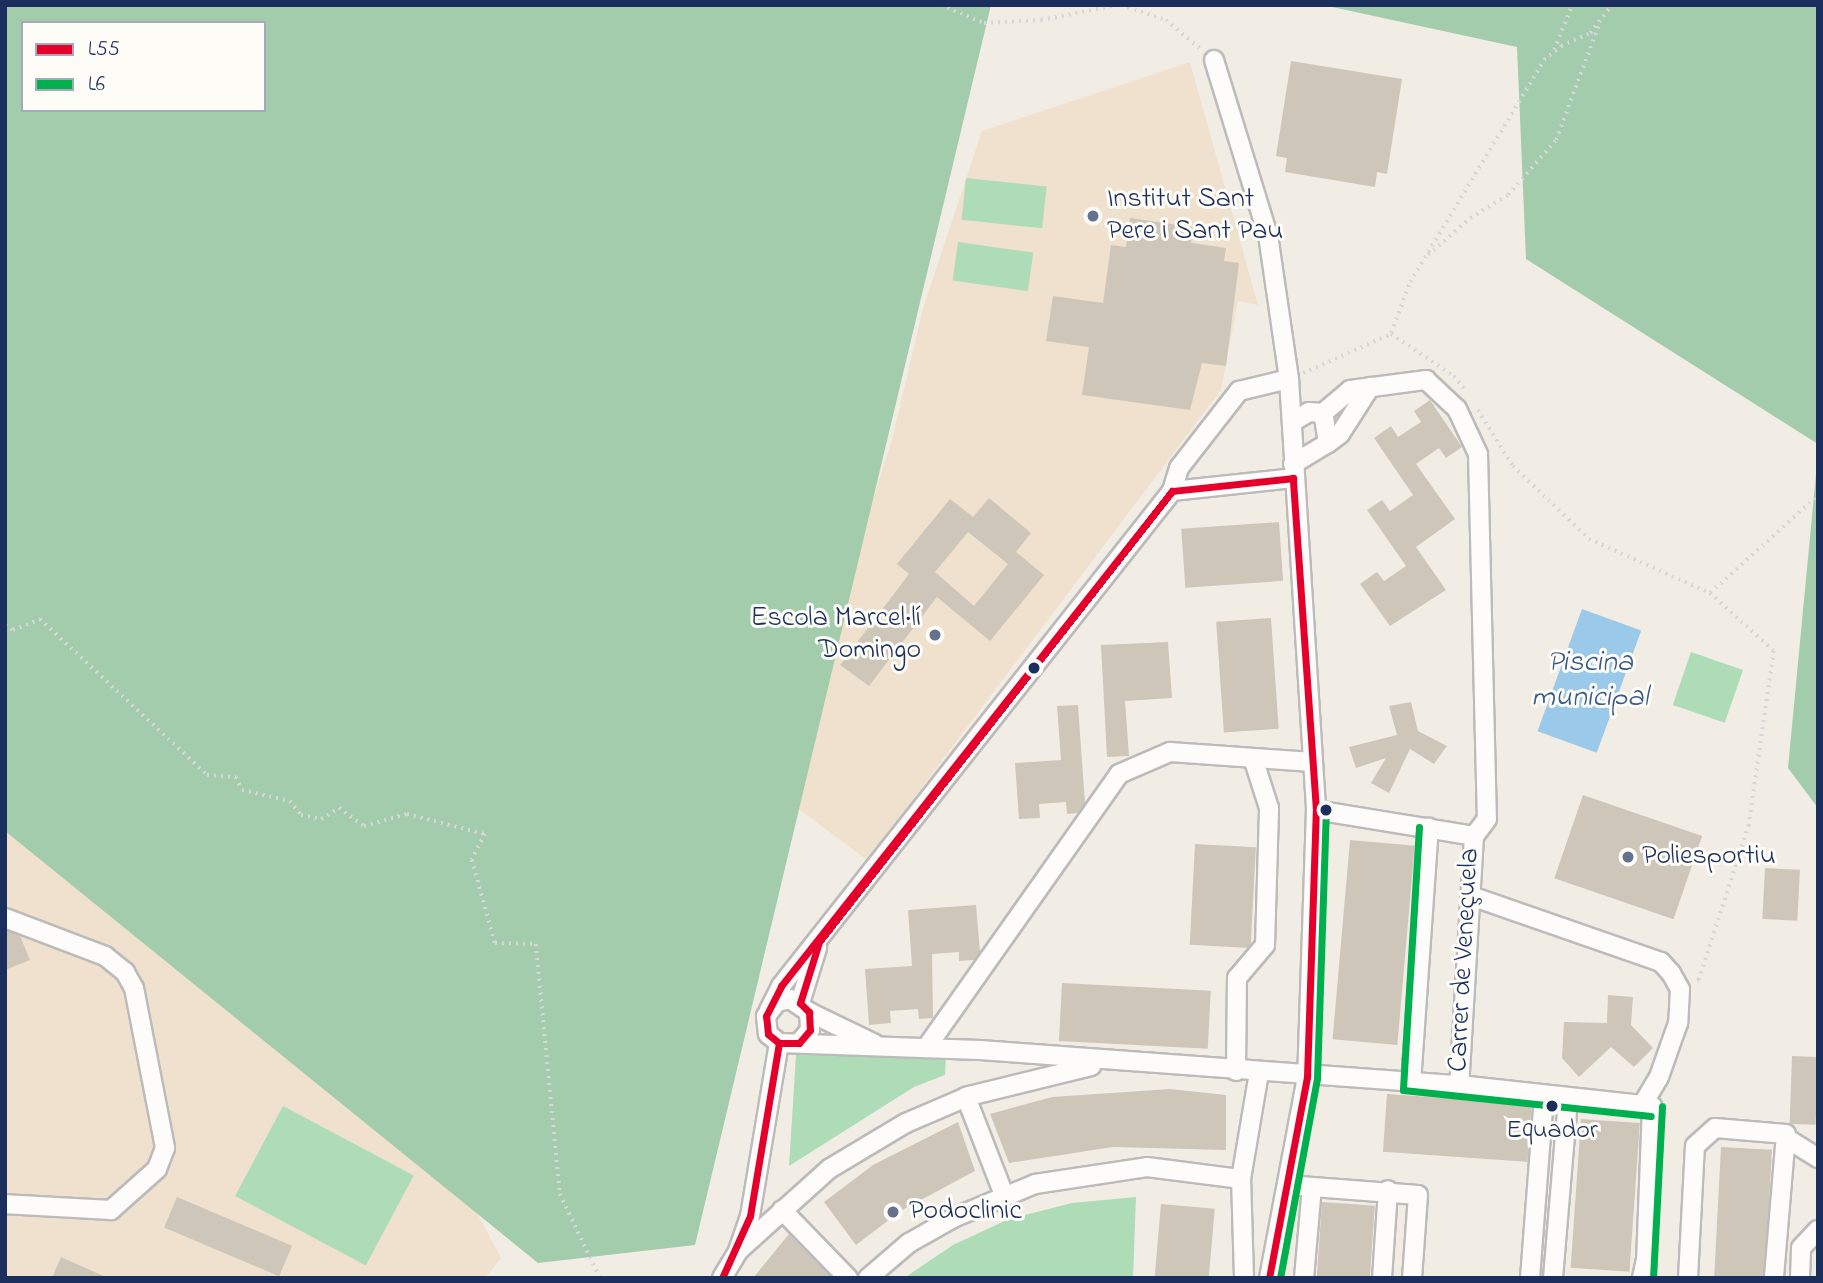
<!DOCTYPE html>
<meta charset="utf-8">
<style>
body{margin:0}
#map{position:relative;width:1823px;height:1283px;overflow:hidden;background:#f2ede4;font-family:"Indie Flower",sans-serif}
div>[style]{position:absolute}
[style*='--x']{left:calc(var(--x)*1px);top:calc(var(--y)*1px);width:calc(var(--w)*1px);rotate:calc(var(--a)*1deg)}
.built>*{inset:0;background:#efe1cd}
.green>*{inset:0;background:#aedcb7;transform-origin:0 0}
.forest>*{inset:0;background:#a2ccab}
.water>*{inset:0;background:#9ac9e9;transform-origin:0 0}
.building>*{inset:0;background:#cfc6ba;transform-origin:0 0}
.path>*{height:3.5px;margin-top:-1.75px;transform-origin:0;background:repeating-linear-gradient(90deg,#d8d7d7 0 2px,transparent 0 7px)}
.roads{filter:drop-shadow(2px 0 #bcbbba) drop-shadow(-2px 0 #bcbbba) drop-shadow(0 2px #bcbbba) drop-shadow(0 -2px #bcbbba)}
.minor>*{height:18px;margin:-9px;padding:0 9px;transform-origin:9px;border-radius:9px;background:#fdfcfb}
.bus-1>*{height:7px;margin:-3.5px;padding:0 3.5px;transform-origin:3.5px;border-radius:3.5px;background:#e4002b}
.bus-2>*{height:7px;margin:-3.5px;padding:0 3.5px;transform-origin:3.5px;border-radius:3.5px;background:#00b04f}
.dots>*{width:19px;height:19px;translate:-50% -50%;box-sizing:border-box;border:4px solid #fdfcf7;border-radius:50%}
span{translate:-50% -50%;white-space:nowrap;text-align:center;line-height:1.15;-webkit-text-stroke:6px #fdfcf7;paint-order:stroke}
.bus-label{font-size:26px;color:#1b2f5e}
.poi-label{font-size:28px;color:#1b2f5e}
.left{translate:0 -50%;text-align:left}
.right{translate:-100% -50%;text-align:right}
.street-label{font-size:28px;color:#1b2f5e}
.water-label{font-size:30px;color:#365988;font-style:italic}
.frame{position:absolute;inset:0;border:7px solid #1b2f5e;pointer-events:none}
.legend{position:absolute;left:21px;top:21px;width:245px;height:91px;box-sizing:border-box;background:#fdfcf7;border:2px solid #a3aaba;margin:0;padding:9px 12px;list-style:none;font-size:21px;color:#1b2f5e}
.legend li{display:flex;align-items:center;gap:14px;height:35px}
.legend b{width:35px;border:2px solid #a3aaba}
</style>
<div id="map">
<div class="built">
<i style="clip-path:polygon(1190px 62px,1258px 305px,1238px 301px,1221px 390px,867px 860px,780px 795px,893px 436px,923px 308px,982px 131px)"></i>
<i style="clip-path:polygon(5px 673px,462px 1184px,501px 1258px,485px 1278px,5px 1278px)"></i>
</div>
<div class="green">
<i style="left:966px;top:178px;width:81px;height:42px;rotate:6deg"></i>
<i style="left:958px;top:242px;width:76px;height:39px;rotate:8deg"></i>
<i style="left:1691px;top:652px;width:55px;height:56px;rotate:19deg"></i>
<i style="clip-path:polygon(796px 1055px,946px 1057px,945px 1075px,914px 1087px,789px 1166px)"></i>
<i style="left:283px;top:1106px;width:148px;height:102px;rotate:28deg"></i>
<i style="clip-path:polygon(1136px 1197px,1133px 1278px,904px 1278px,953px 1245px,1009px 1219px,1072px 1203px)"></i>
</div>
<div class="forest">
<i style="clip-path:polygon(evenodd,5px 5px,991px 5px,695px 1245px,538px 1263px,5px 831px,5px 5px,23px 23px,264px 23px,264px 110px,23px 110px,23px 23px)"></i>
<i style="clip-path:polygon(1323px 5px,1818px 5px,1818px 444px,1526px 259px,1517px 47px)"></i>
<i style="clip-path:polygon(1818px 453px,1818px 808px,1788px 768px)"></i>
</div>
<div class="water">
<i style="left:1582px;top:609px;width:63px;height:130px;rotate:20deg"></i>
</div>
<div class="building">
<i style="clip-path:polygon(1291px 61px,1402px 79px,1387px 174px,1377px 172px,1375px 187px,1285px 172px,1287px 158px,1276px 156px)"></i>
<i style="clip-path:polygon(1130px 218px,1193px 227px,1191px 243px,1226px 248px,1224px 261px,1239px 263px,1226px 366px,1202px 363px,1190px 410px,1082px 395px,1089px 347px,1046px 341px,1053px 296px,1103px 303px,1111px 245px,1126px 247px)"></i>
<i style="clip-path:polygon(1430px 400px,1462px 447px,1446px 458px,1439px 448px,1416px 464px,1455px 519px,1416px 547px,1446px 590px,1390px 626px,1360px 584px,1377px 572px,1384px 581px,1406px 566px,1367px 510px,1382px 500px,1390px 511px,1413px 495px,1374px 438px,1391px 426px,1398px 437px,1421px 422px,1414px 411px)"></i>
<i style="clip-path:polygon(evenodd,989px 498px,1031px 533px,1016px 552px,1044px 575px,990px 641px,937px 597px,869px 686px,840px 665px,909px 574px,897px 564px,950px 499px,973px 517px,989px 498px,968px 532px,1008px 564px,974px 606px,935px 572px,968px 532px)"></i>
<i style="left:1279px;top:522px;width:59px;height:98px;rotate:86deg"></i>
<i style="left:1271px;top:618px;width:111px;height:55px;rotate:86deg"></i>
<i style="clip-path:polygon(1168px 642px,1172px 698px,1125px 701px,1129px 756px,1107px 757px,1101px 645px)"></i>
<i style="clip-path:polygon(1411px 702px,1418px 731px,1447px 746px,1434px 764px,1410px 749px,1389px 793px,1371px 783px,1386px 758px,1356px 768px,1349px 747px,1397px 735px,1389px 706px)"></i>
<i style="clip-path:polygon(1078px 705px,1085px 803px,1078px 813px,1067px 814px,1066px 802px,1039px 804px,1040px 818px,1019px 819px,1015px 763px,1061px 760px,1057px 706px)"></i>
<i style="left:1583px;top:795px;width:126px;height:88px;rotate:19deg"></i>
<i style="left:1350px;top:840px;width:65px;height:200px;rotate:5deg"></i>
<i style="left:1195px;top:844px;width:61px;height:101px;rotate:3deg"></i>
<i style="left:1765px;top:868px;width:35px;height:51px;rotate:3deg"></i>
<i style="clip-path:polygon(976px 905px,980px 952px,974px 960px,959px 961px,959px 952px,932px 954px,933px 1018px,919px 1019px,918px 1009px,890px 1011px,891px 1023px,869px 1025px,865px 969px,912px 966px,908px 910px)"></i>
<i style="clip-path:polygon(6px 930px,20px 936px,30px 960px,5px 970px)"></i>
<i style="left:1062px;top:983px;width:149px;height:58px;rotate:3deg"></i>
<i style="clip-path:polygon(1608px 995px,1633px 997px,1631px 1025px,1653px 1048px,1634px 1067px,1611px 1047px,1579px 1077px,1562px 1058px,1564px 1022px,1607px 1023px)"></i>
<i style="left:1792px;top:1056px;width:26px;height:68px;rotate:2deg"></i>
<i style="clip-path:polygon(1170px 1089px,1226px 1095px,1226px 1150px,1113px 1147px,1009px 1163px,990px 1114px,1052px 1097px)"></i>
<i style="left:1387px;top:1094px;width:145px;height:58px;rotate:4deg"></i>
<i style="left:1581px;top:1119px;width:59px;height:149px;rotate:4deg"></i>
<i style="clip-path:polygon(958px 1122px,975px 1171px,902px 1210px,856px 1245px,824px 1202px,873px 1165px)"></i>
<i style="left:1721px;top:1147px;width:51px;height:131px;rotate:3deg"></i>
<i style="left:177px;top:1197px;width:125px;height:33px;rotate:23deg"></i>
<i style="left:1322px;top:1202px;width:53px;height:76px;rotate:4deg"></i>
<i style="left:1161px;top:1204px;width:54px;height:74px;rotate:5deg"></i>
<i style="clip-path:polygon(789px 1234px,832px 1278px,753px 1278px)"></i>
<i style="clip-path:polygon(61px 1257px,108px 1278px,52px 1278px)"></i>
</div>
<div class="path">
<i style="--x:941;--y:5;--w:47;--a:22.7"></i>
<i style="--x:984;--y:23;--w:57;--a:-3"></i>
<i style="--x:1041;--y:20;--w:78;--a:-11"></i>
<i style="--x:1121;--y:5;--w:47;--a:18.4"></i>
<i style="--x:1166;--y:20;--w:47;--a:39.8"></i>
<i style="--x:1554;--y:50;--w:48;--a:-68.2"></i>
<i style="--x:1428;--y:255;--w:56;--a:-41.4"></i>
<i style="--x:1470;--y:218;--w:44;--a:-31.2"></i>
<i style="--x:1508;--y:195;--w:73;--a:-48.9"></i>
<i style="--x:1556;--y:140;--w:121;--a:-69.6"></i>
<i style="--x:1391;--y:333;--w:54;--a:-69.6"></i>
<i style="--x:1410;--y:282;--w:259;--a:-58.9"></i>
<i style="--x:1544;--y:60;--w:22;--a:-39"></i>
<i style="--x:1561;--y:46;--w:32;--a:-24"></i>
<i style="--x:1590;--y:33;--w:36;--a:-52"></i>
<i style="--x:1303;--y:373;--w:96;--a:-23.9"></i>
<i style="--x:1391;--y:334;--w:76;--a:33.7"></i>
<i style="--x:1454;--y:376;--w:16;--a:52"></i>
<i style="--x:1478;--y:410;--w:66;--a:58"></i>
<i style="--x:1513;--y:466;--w:105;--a:43.8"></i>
<i style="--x:1589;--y:539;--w:133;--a:24.1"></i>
<i style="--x:1710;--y:593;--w:86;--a:42.2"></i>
<i style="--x:1774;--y:651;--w:176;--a:98.2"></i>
<i style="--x:1749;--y:825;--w:163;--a:107.9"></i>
<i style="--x:1699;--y:980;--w:5;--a:158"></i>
<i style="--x:1710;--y:593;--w:146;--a:-42.2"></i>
<i style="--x:5;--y:625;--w:9;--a:32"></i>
<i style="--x:13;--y:630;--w:29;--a:-22"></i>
<i style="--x:40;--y:619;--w:229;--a:43"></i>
<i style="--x:207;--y:775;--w:29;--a:4"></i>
<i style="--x:236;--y:777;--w:14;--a:65"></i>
<i style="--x:242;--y:790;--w:49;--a:12.9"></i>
<i style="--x:290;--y:801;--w:18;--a:52"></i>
<i style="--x:301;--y:815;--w:20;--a:11"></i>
<i style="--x:321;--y:819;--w:21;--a:-31"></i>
<i style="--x:339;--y:808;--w:31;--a:36"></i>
<i style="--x:364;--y:826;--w:45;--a:-15.6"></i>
<i style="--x:407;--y:814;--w:81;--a:14.4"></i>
<i style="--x:485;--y:834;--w:29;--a:117"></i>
<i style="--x:472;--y:860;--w:86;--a:74.5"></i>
<i style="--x:495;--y:943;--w:41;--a:1.4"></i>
<i style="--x:536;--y:944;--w:251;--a:84.5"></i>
<i style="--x:560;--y:1194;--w:93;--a:64.5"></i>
</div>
<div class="roads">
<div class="minor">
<i style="--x:1214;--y:60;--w:183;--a:72.9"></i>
<i style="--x:1268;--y:235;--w:146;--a:81.7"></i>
<i style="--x:1289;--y:379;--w:432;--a:86.4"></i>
<i style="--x:1316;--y:810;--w:267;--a:91.9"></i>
<i style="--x:1307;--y:1077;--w:205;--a:100.7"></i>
<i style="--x:1323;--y:413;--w:35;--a:-40"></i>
<i style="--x:1350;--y:390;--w:77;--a:-7.5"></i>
<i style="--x:1426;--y:380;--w:42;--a:43.1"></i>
<i style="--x:1457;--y:409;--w:50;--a:65"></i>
<i style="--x:1478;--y:454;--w:365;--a:88.6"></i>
<i style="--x:1487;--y:819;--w:21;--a:127"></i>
<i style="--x:1328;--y:443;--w:15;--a:-37"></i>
<i style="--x:1340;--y:434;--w:56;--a:-57.4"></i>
<i style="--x:1293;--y:464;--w:41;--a:-31"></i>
<i style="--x:1328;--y:443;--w:30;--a:-99"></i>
<i style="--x:1323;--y:413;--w:14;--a:-176"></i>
<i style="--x:1309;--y:412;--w:17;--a:149"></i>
<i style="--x:1172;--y:491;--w:24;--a:-73"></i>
<i style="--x:1179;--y:468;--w:98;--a:-52.1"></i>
<i style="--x:1239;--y:391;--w:51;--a:-13.5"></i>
<i style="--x:1316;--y:810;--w:160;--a:9.3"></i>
<i style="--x:1474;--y:836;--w:249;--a:93.4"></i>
<i style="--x:1471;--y:896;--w:201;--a:19.2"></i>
<i style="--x:1661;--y:962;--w:15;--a:48"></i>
<i style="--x:1671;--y:973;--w:18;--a:61"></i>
<i style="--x:1680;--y:989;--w:34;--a:93"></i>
<i style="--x:1678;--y:1023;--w:57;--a:109.4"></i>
<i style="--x:1659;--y:1077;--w:33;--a:121"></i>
<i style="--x:5;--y:918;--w:107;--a:20.8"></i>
<i style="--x:105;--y:956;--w:26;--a:39"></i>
<i style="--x:125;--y:972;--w:18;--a:61"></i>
<i style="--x:134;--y:988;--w:163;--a:79"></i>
<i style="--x:165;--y:1148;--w:22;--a:111"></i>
<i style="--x:157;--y:1169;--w:62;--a:138.3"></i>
<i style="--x:111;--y:1210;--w:106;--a:-176.8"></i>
<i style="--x:800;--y:1003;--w:58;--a:-72.8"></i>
<i style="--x:769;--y:1010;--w:27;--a:-63"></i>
<i style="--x:781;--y:986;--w:631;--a:-51.69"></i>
<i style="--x:1172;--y:491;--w:122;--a:-6.1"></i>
<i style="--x:809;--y:1012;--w:73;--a:25.9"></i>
<i style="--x:799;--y:1043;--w:17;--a:-50"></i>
<i style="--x:810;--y:1030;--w:18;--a:-93"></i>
<i style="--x:809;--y:1012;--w:23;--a:-146"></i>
<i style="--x:790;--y:999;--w:13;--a:167"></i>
<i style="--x:777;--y:1002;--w:18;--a:128"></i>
<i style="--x:766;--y:1016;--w:18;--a:84"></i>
<i style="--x:768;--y:1034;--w:14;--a:39"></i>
<i style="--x:779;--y:1043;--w:200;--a:2"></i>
<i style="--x:979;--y:1050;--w:481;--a:4.2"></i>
<i style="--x:1459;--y:1085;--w:194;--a:6.2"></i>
<i style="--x:1652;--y:1106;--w:153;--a:92.2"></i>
<i style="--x:1646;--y:1259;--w:19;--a:102"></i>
<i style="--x:926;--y:1048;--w:335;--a:-54.8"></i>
<i style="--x:1119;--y:774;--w:56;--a:-23.3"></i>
<i style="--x:1170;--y:752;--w:142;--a:4"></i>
<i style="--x:1236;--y:1071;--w:93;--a:-89.4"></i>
<i style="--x:1237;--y:978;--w:43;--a:-49.7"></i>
<i style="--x:1265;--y:945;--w:137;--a:-88.3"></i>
<i style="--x:1269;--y:808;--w:52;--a:-107.7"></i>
<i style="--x:1411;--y:1083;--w:256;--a:-86"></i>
<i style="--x:966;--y:1097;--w:105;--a:68.8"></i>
<i style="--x:1786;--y:1138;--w:38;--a:32"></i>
<i style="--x:1287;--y:1185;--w:131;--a:4.4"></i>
<i style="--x:1418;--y:1195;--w:83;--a:94.1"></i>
<i style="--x:782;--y:1210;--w:95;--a:45.9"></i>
<i style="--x:738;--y:1251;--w:122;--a:-42"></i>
<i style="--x:829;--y:1169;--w:90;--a:-30.9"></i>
<i style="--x:906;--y:1123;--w:69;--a:-23.2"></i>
<i style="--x:969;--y:1096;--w:126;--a:-13.8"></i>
<i style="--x:722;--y:1278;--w:31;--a:-59"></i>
<i style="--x:738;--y:1251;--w:37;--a:-71"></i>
<i style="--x:750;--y:1216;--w:175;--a:-80.5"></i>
<i style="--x:868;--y:1278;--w:54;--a:-40.5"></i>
<i style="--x:909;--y:1243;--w:51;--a:-29.6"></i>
<i style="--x:953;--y:1218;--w:89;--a:-22.5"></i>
<i style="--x:1035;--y:1184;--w:113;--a:-8.6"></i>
<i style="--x:1147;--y:1167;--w:95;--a:7.3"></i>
<i style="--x:1244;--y:1278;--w:99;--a:-91.7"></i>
<i style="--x:1241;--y:1179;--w:108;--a:-80.4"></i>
<i style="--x:1304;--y:1278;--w:91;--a:-85"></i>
<i style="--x:1382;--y:1278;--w:88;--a:-86.1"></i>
<i style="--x:1530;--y:1278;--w:183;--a:-85.6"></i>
<i style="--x:1553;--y:1278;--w:181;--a:-85.2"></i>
<i style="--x:1688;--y:1278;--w:132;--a:-87"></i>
<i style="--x:1695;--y:1146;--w:27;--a:-42"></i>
<i style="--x:1715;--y:1128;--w:71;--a:4.8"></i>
<i style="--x:1786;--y:1134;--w:144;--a:94.8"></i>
<i style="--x:1800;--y:1278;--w:30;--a:-88"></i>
<i style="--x:1801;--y:1248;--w:25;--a:-47"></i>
</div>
</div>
<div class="bus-1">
<i style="--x:1172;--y:491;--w:573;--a:128.05"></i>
<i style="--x:819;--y:942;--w:64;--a:107.3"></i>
<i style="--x:800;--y:1003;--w:13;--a:45"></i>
<i style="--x:809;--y:1012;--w:18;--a:87"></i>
<i style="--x:810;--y:1030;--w:17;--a:130"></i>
<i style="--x:799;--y:1043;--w:20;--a:180"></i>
<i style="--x:779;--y:1043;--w:14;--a:-141"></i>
<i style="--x:768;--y:1034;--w:18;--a:-96"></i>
<i style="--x:766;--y:1016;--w:34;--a:-63"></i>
<i style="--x:781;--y:986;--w:631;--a:-51.69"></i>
<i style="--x:1172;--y:491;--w:122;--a:-6.1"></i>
<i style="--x:722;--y:1278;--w:68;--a:-65.7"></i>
<i style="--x:750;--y:1216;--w:175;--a:-80.5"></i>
<i style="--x:1269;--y:1278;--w:205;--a:-79.3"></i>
<i style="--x:1307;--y:1077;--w:267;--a:-88.1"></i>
<i style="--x:1316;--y:810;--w:333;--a:-94"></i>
</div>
<div class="bus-2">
<i style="--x:1419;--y:827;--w:263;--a:93.5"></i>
<i style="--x:1403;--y:1090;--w:249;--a:6"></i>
<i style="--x:1280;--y:1278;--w:203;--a:-79.5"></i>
<i style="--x:1317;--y:1078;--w:268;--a:-88.1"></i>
<i style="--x:1653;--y:1278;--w:172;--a:-87"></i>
</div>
<div class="dots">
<i style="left:1093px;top:216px;background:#66728d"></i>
<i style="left:935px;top:635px;background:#66728d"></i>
<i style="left:1034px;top:668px;background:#1b2f5e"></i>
<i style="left:1326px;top:810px;background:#1b2f5e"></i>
<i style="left:1628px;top:857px;background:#66728d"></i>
<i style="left:1552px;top:1106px;background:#1b2f5e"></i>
<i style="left:893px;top:1212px;background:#66728d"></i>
</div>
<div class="bus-label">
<span style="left:1552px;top:1132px">Equador</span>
</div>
<div class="poi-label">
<span class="left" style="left:1107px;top:216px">Institut Sant<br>Pere i Sant Pau</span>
<span class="right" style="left:921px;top:635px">Escola Marcel·lí<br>Domingo</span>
<span class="left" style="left:1642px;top:857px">Poliesportiu</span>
<span class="left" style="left:909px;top:1212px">Podoclinic</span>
</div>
<div class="street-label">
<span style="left:1465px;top:960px;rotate:-87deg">Carrer de Veneçuela</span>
</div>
<div class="water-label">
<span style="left:1590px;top:680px">Piscina<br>municipal</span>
</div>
<div class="frame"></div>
<ul class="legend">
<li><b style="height:9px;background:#e4002b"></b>L55</li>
<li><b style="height:9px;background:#00b04f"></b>L6</li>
</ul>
</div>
